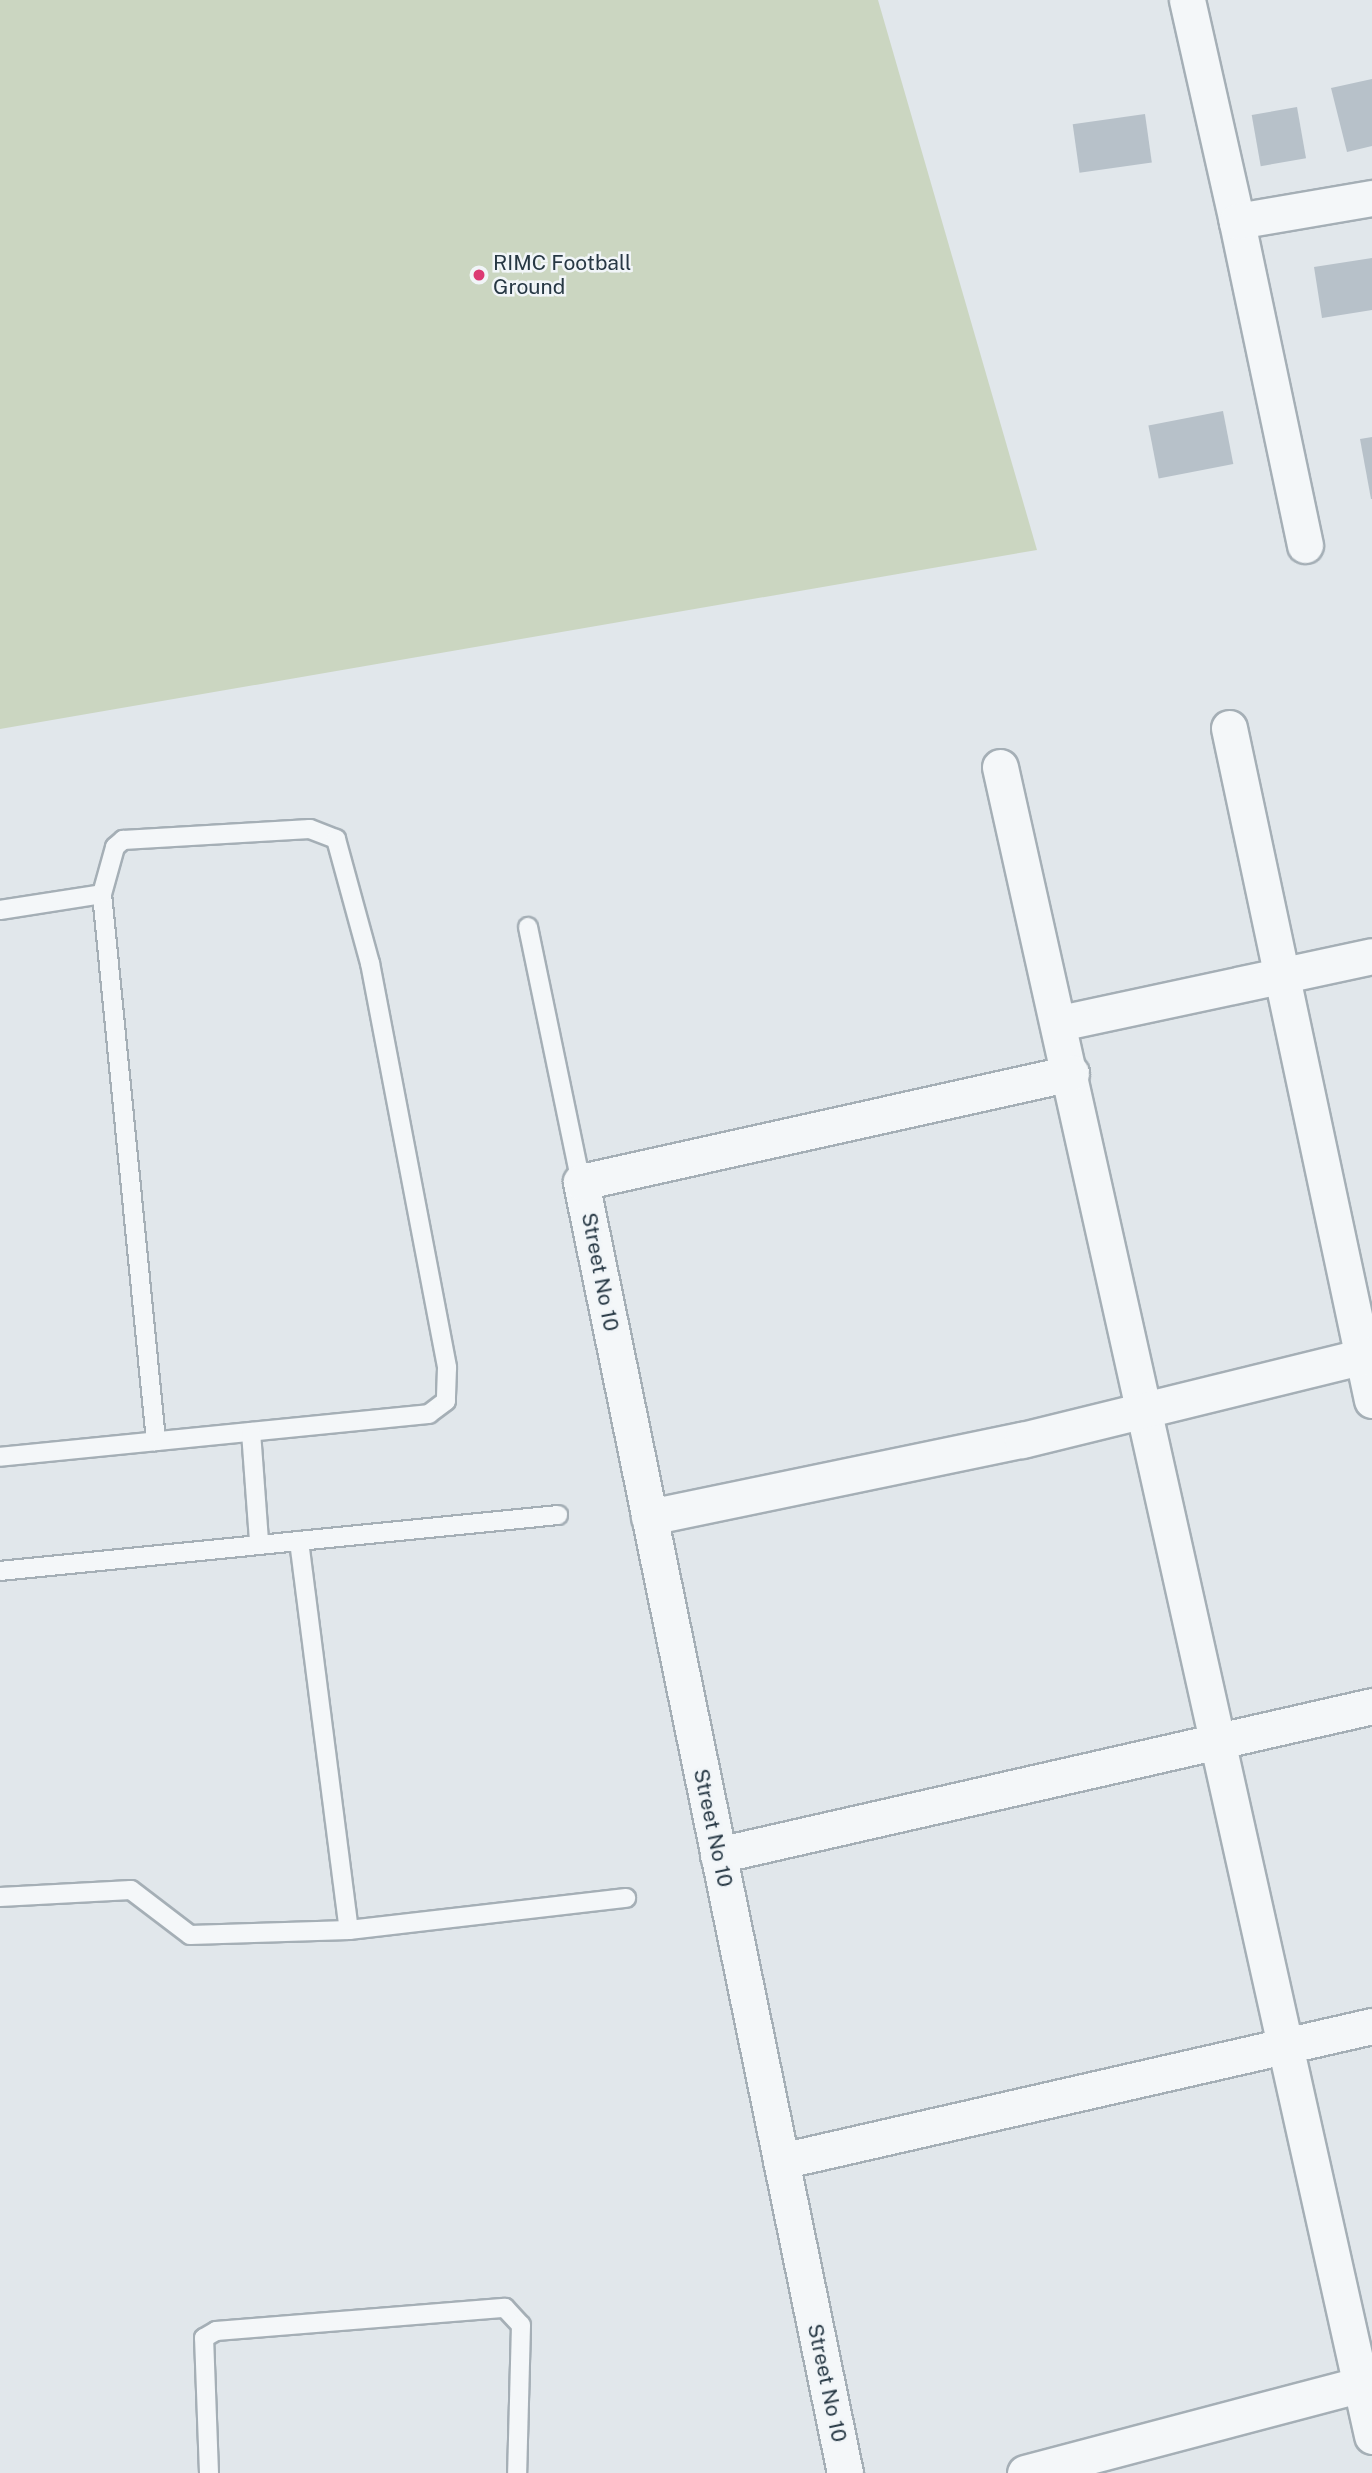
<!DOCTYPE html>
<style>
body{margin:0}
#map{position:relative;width:1372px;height:2473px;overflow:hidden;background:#e1e7eb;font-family:"Public Sans",sans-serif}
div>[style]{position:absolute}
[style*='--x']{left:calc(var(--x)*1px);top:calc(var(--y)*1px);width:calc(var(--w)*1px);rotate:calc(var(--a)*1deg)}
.green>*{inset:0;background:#cbd6c1}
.building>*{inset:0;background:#b7c1c9;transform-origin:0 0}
.roads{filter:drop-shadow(2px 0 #a5afb6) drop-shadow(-2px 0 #a5afb6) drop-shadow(0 2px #a5afb6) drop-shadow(0 -2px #a5afb6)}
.lane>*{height:18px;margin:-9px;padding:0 9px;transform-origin:9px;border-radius:9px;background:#f4f7f9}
.street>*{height:35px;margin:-17.5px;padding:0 17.5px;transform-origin:17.5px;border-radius:17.5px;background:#f4f7f9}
.dots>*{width:19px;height:19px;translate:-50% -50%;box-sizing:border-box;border:4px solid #f1f5f8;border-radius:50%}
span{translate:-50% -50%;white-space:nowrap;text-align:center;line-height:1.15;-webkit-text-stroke:5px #f1f5f8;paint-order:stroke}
.poi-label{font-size:21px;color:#273844}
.left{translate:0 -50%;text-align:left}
.street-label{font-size:21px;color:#273844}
</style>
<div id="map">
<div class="green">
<i style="clip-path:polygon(0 0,878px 0,1037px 550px,0 729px)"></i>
</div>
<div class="building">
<i style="clip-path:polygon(1372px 79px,1372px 146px,1347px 152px,1331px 88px)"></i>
<i style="left:1297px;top:107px;width:52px;height:46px;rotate:80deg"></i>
<i style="left:1145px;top:114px;width:49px;height:73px;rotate:82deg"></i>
<i style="clip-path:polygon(1372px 258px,1372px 310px,1322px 318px,1314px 267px)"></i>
<i style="left:1223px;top:411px;width:54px;height:76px;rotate:79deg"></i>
<i style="clip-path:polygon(1372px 437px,1372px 499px,1371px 499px,1360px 439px)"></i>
</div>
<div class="roads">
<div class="lane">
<i style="--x:102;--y:894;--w:550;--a:84.36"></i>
<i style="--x:0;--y:910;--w:103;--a:-8.9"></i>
<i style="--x:102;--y:894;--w:49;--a:-74.5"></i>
<i style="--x:115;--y:847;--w:11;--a:-41"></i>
<i style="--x:123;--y:840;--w:187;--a:-3.4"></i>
<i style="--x:310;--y:829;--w:28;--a:21"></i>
<i style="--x:336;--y:839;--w:129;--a:74.7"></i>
<i style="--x:370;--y:963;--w:412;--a:79.2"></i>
<i style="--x:447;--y:1368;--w:33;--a:92"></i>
<i style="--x:446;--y:1401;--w:21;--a:143"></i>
<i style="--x:429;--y:1414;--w:431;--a:174.3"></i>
<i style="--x:528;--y:927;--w:260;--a:78.3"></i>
<i style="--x:251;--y:1432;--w:110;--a:85.8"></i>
<i style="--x:299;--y:1541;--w:392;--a:82.7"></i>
<i style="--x:0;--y:1571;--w:561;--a:-5.73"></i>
<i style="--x:0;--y:1897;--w:131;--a:-3.1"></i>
<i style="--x:131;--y:1890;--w:74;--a:37.3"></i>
<i style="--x:190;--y:1935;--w:159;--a:-1.8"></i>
<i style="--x:349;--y:1930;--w:279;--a:-6.6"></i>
<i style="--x:209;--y:2473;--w:135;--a:-92.1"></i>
<i style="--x:204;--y:2338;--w:14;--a:-30"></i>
<i style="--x:216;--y:2331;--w:290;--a:-4.6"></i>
<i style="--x:505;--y:2308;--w:23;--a:47"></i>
<i style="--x:521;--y:2325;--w:148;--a:91.5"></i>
</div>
<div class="street">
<i style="--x:1187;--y:0;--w:227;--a:77.3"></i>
<i style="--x:1305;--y:545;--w:331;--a:-101.9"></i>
<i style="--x:1237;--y:221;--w:137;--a:-9.7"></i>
<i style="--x:1229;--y:728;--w:687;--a:77.99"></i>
<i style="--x:1000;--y:767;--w:1710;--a:77.43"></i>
<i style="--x:1060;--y:1023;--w:319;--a:-12.1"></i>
<i style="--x:649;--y:1517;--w:381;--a:-11.7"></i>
<i style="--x:1022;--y:1440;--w:360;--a:-13.8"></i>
<i style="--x:718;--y:1855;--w:671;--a:-12.83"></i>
<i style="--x:781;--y:2161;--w:606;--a:-12.87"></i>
<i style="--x:845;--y:2473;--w:1318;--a:-101.56"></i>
<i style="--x:581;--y:1182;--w:502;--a:-12.54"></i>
<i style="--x:1025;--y:2473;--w:359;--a:-14.8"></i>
</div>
</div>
<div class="dots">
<i style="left:479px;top:275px;background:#dc3a74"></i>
</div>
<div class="poi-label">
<span class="left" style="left:493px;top:275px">RIMC Football<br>Ground</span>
</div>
<div class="street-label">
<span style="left:600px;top:1272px;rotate:79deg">Street No 10</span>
<span style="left:713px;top:1828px;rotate:78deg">Street No 10</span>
<span style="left:827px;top:2383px;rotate:78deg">Street No 10</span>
</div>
</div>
